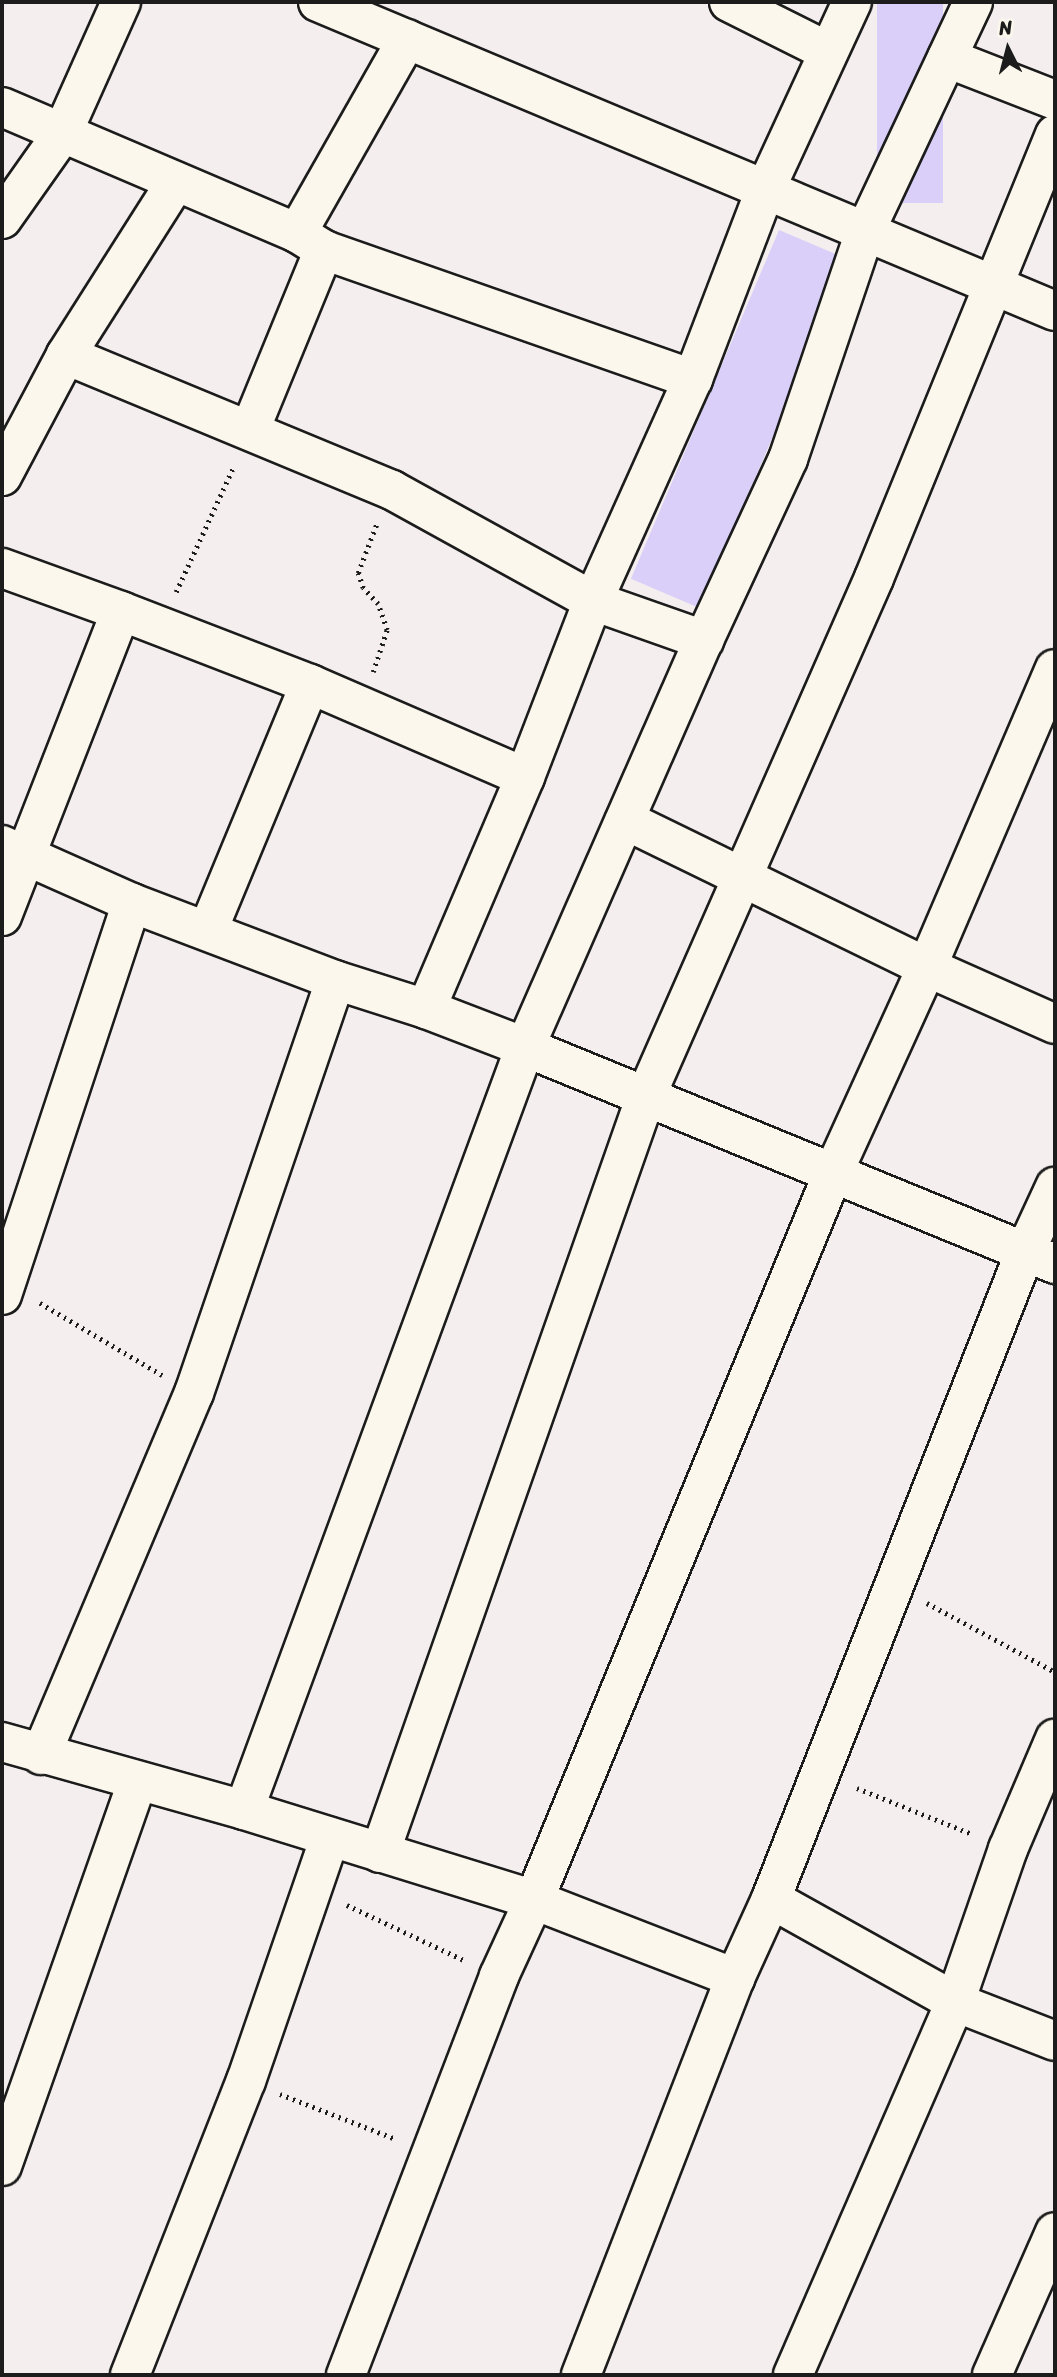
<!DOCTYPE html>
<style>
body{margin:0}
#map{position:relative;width:1057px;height:2377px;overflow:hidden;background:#f4efee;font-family:Sriracha,sans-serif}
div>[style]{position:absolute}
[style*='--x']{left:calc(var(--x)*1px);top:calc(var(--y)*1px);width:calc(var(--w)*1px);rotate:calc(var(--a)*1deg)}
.building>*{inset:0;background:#d9cff8;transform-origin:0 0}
.path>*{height:4.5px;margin-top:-2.25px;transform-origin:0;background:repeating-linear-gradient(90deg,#1c1c1c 0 2px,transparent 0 7px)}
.roads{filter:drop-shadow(2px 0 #1c1c1c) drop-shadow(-2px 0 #1c1c1c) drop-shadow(0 2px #1c1c1c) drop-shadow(0 -2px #1c1c1c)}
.minor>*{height:38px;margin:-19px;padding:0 19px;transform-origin:19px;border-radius:19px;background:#fbf7ec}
span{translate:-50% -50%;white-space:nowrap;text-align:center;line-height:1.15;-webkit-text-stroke:5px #fbf7ec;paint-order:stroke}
.frame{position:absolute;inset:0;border:4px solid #1c1c1c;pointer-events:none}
.north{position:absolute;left:973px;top:14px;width:70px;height:70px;-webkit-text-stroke:5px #fbf7ec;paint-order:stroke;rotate:354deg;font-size:19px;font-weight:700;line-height:28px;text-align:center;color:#1c1c1c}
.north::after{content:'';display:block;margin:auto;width:24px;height:32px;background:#1c1c1c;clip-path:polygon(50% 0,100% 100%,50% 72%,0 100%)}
</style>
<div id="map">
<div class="building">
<i style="left:877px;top:2px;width:66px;height:201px"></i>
<i style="left:779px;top:230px;width:75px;height:379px;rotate:23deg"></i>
</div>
<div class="path">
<i style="--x:176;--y:592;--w:139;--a:-65.3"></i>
<i style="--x:373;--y:672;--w:44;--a:-71.6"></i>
<i style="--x:387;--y:630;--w:28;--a:-109"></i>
<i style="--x:378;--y:604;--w:22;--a:-133"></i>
<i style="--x:363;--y:588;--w:16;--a:-108"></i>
<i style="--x:358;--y:573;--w:53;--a:-69.2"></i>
<i style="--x:40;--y:1303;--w:142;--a:30.5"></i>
<i style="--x:927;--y:1603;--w:145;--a:28.3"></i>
<i style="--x:857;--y:1788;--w:124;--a:21.8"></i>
<i style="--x:347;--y:1905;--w:132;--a:25.2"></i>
<i style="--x:280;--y:2094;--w:124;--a:21.2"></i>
</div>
<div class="roads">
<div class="minor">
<i style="--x:318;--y:2;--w:799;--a:22.75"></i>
<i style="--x:729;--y:2;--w:110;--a:26.6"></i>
<i style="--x:947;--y:58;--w:116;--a:21.3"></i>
<i style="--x:2;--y:107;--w:321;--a:23.1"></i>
<i style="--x:297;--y:233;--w:32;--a:32"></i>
<i style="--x:324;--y:250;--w:391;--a:19.3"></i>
<i style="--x:2;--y:219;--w:104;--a:-54.8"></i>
<i style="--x:62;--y:134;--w:145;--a:-65.9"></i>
<i style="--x:297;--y:233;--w:223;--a:-60.4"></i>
<i style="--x:66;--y:355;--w:353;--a:22.5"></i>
<i style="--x:392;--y:490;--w:230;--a:28.9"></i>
<i style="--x:593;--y:601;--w:118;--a:19.4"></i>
<i style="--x:250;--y:430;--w:195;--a:-67.7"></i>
<i style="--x:2;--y:476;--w:137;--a:-62.1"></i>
<i style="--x:66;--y:355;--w:205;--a:-57.6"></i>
<i style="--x:2;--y:568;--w:127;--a:19.9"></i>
<i style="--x:121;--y:611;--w:203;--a:21.1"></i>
<i style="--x:310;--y:684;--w:234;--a:23.4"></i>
<i style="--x:625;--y:820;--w:336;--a:26"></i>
<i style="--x:927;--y:967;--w:140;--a:24"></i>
<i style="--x:2;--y:845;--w:142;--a:24"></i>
<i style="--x:132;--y:903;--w:217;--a:20.8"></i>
<i style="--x:335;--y:980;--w:96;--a:17.7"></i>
<i style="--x:426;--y:1009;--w:106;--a:21"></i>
<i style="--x:525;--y:1047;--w:573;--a:22.27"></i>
<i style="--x:2;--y:916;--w:327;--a:-68.7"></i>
<i style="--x:208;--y:930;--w:266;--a:-67.5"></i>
<i style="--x:426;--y:1009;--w:252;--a:-66.9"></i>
<i style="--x:525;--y:777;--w:189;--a:-68.9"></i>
<i style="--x:593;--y:601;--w:243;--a:-65.8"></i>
<i style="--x:693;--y:379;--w:204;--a:-69.1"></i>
<i style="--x:766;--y:188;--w:205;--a:-65.2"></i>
<i style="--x:2;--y:1295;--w:413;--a:-71.7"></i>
<i style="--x:2;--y:1742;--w:251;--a:15.7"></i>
<i style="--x:244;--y:1810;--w:304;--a:17.2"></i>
<i style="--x:534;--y:1900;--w:216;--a:21.2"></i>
<i style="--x:41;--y:1755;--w:393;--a:-67.1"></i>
<i style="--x:194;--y:1393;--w:436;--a:-71.1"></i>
<i style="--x:244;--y:1810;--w:813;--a:-69.78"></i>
<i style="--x:525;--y:1047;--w:445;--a:-66.3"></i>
<i style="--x:704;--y:640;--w:200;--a:-65.1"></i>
<i style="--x:788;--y:459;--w:237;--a:-71.3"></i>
<i style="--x:864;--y:234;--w:256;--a:-64.8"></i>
<i style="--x:380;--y:1853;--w:802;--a:-70.64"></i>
<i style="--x:646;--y:1096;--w:566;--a:-66.24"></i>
<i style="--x:874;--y:578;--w:479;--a:-67.8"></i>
<i style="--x:771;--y:1899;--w:211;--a:29.2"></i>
<i style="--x:955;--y:2002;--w:107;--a:21.3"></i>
<i style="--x:2;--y:2166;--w:407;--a:-70.6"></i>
<i style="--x:130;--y:2375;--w:316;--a:-68.5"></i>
<i style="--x:246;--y:2081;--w:258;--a:-71"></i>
<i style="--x:346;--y:2375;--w:427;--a:-69"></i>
<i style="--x:499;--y:1976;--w:84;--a:-65.3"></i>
<i style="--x:534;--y:1900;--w:786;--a:-67.64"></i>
<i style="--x:833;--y:1173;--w:226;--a:-65.5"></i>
<i style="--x:927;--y:967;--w:324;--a:-66.8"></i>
<i style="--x:581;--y:2375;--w:426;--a:-68.8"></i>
<i style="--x:735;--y:1978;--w:87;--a:-65.5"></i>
<i style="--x:771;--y:1899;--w:695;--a:-68.57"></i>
<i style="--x:1025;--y:1252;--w:72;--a:-65.2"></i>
<i style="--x:793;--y:2375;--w:407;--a:-66.5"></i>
<i style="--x:955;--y:2002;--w:162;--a:-70.9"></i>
<i style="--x:1008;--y:1849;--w:120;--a:-66.9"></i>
<i style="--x:992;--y:2375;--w:156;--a:-66.2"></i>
</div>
</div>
<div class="frame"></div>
<div class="north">N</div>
</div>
